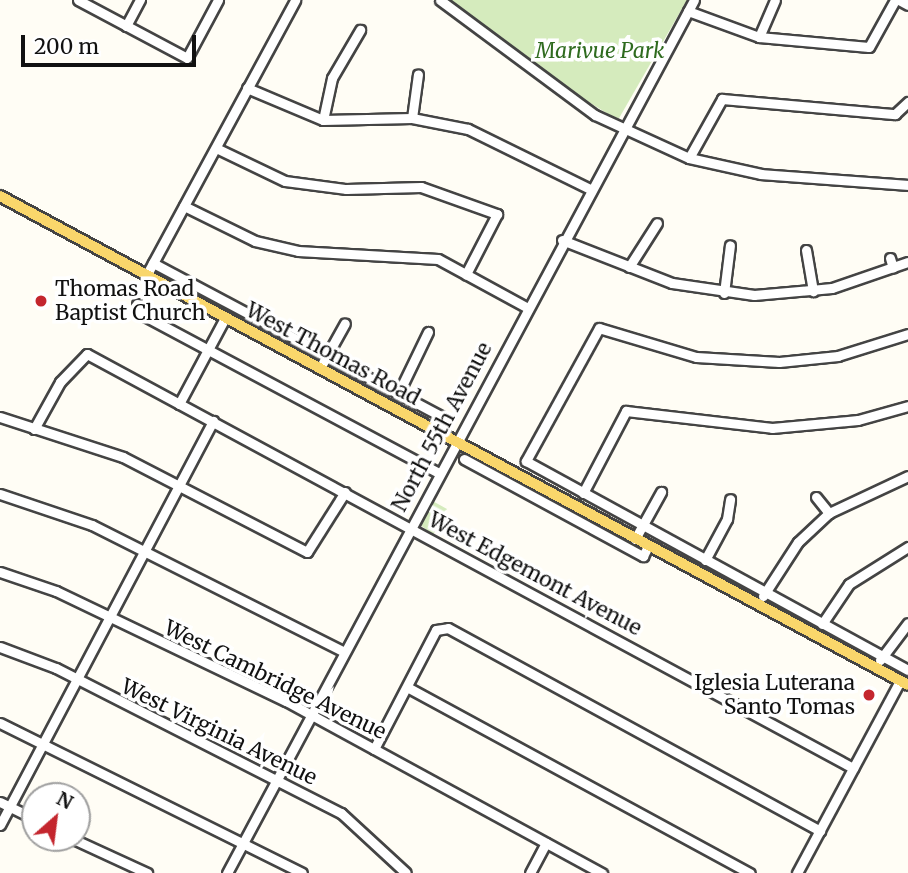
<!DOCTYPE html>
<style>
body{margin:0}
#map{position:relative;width:908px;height:873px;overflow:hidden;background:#fffdf5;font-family:Merriweather,serif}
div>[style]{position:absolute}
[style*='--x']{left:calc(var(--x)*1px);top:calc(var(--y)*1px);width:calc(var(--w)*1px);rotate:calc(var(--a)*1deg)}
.green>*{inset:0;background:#d5ebbd}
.roads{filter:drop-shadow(2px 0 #444) drop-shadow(-2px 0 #444) drop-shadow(0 2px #444) drop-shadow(0 -2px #444)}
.minor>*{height:9px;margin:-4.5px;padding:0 4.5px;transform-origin:4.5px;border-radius:4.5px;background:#fff}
.major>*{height:10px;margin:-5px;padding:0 5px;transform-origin:5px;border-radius:5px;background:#f9d66b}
.dots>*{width:19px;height:19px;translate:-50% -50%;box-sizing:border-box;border:4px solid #fff;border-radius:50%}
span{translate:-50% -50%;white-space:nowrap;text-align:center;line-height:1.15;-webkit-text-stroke:7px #fff;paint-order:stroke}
.park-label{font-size:21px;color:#2f6b1f;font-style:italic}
.poi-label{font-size:21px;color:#111}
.left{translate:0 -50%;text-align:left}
.right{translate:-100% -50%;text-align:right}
.street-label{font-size:21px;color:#111}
.north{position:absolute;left:21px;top:782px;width:70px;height:70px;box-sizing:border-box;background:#fff;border:2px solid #a0a0a0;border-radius:50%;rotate:28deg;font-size:19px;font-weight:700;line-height:28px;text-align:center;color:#111}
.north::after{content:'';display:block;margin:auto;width:24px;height:32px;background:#c4262e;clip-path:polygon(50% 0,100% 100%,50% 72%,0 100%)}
.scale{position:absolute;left:21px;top:35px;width:175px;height:32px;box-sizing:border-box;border:4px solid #111;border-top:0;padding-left:9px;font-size:21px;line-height:24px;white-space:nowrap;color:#111;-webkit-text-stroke:5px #fff;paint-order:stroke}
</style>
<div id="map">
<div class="green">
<i style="clip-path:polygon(451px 0,687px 0,618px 120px,561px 85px)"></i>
<i style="clip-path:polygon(429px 499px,447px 509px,433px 535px,418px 523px)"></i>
</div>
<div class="roads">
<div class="minor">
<i style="--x:78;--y:0;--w:123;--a:28"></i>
<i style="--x:187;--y:58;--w:66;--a:-61.9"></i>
<i style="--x:440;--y:0;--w:193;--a:36.6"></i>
<i style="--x:595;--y:115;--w:103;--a:24.6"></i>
<i style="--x:689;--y:158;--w:74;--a:12.5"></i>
<i style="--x:761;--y:174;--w:147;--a:4.3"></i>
<i style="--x:899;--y:0;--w:10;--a:29"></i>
<i style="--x:688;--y:11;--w:76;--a:20.1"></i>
<i style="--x:759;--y:37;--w:110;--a:5.2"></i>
<i style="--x:869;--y:47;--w:54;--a:-61"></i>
<i style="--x:126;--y:26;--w:30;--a:-62"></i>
<i style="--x:759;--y:37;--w:40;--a:-66.6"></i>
<i style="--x:247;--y:88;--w:82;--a:22.8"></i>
<i style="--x:323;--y:120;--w:89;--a:-1.3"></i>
<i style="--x:412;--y:118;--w:57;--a:11.1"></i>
<i style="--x:468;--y:129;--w:136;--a:26.2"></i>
<i style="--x:412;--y:118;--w:44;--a:-82.2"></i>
<i style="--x:323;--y:120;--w:43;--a:-77.9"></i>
<i style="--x:332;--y:78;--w:56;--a:-59.7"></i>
<i style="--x:216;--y:148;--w:76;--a:25.6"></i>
<i style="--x:285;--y:181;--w:62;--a:7.5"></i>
<i style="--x:346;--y:189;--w:75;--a:-1.5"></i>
<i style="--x:421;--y:187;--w:81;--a:19.6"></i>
<i style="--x:497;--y:214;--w:68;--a:117.3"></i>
<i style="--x:689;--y:158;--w:68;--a:-60.8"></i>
<i style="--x:722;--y:99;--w:174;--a:5"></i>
<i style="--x:895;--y:114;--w:18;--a:-43"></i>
<i style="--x:184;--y:206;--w:79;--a:26.2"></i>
<i style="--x:255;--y:241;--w:44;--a:13.1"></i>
<i style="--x:298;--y:251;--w:140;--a:3.3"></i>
<i style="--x:438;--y:259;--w:100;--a:28.6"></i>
<i style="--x:562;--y:240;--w:118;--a:21.4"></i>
<i style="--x:672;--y:283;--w:83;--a:8.3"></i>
<i style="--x:754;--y:295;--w:78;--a:-5.1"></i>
<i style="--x:832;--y:288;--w:80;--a:-18.9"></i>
<i style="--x:806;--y:250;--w:42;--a:80.3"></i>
<i style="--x:890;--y:258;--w:10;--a:73"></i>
<i style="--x:153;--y:263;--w:324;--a:28"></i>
<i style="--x:629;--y:267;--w:52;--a:-57.5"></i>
<i style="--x:146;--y:276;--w:314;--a:-61.6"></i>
<i style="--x:724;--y:293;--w:48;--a:-82.9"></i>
<i style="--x:137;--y:304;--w:11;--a:68"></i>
<i style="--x:141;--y:314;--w:336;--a:28.1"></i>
<i style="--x:908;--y:334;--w:73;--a:162.6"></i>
<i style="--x:838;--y:356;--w:59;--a:174.2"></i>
<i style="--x:779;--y:362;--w:83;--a:-176.6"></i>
<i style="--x:696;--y:357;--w:101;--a:-163.4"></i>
<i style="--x:599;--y:328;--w:152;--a:118.8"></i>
<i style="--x:526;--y:461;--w:435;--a:28.7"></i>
<i style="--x:320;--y:368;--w:51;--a:-60.9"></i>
<i style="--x:398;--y:394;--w:69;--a:-64.2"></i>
<i style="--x:179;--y:404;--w:98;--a:-61.9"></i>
<i style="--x:0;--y:417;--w:129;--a:18"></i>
<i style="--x:123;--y:457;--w:207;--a:27.3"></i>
<i style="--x:307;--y:552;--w:71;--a:-57.7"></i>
<i style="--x:34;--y:429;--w:54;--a:-61"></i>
<i style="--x:60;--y:382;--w:39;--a:-46"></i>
<i style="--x:87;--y:354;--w:871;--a:28.39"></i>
<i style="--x:464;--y:459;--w:204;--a:28.5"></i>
<i style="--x:643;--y:556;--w:11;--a:-63"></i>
<i style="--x:583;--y:493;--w:93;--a:-62.3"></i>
<i style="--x:626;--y:411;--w:147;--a:6.6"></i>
<i style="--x:772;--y:428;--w:86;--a:-5.3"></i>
<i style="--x:858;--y:420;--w:52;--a:-15.6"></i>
<i style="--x:0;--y:494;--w:97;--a:18.6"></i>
<i style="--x:92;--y:525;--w:281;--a:26.7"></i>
<i style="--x:816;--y:497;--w:21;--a:51"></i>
<i style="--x:635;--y:539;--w:54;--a:-61"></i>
<i style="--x:705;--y:560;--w:47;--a:-61.8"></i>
<i style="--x:727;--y:519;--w:20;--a:-81"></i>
<i style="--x:0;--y:572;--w:59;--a:18.7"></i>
<i style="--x:56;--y:591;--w:255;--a:25.6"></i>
<i style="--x:286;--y:701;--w:360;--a:28.6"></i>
<i style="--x:763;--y:596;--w:64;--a:-57.1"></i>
<i style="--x:798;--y:542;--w:42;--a:-43.1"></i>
<i style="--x:829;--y:513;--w:87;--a:-25.1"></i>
<i style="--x:822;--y:624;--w:48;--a:-56"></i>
<i style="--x:849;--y:584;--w:70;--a:-32.1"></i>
<i style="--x:0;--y:647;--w:60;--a:20.6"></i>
<i style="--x:56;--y:668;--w:320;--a:27"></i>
<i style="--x:341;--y:813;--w:88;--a:42.7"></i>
<i style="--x:880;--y:660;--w:46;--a:-52.9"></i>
<i style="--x:407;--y:687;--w:390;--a:28.5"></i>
<i style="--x:0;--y:723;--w:337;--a:26.4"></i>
<i style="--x:374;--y:749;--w:134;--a:-62.5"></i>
<i style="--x:436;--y:630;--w:12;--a:-9"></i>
<i style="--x:448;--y:628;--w:424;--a:28.6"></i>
<i style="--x:0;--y:802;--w:39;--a:26"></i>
<i style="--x:0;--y:825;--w:457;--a:-62.2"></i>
<i style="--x:71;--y:838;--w:84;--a:24.7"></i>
<i style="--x:227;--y:873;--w:990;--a:-61.86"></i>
<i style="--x:530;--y:873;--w:34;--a:-62"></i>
<i style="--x:797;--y:873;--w:218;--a:-61.8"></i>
</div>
<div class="major">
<i style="--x:0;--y:196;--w:1031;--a:28.3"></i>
</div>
</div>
<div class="dots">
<i style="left:41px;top:301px;background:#c4262e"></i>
<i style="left:869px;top:695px;background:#c4262e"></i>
</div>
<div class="park-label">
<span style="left:600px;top:51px">Marivue Park</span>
</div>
<div class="poi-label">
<span class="left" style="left:55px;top:301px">Thomas Road<br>Baptist Church</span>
<span class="right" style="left:855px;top:695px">Iglesia Luterana<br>Santo Tomas</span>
</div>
<div class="street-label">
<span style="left:333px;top:354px;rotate:28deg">West Thomas Road</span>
<span style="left:442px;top:427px;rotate:-62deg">North 55th Avenue</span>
<span style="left:535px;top:574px;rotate:28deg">West Edgemont Avenue</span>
<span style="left:275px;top:680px;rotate:26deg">West Cambridge Avenue</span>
<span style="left:219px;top:732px;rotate:26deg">West Virginia Avenue</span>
</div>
<div class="north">N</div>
<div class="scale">200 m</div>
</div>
